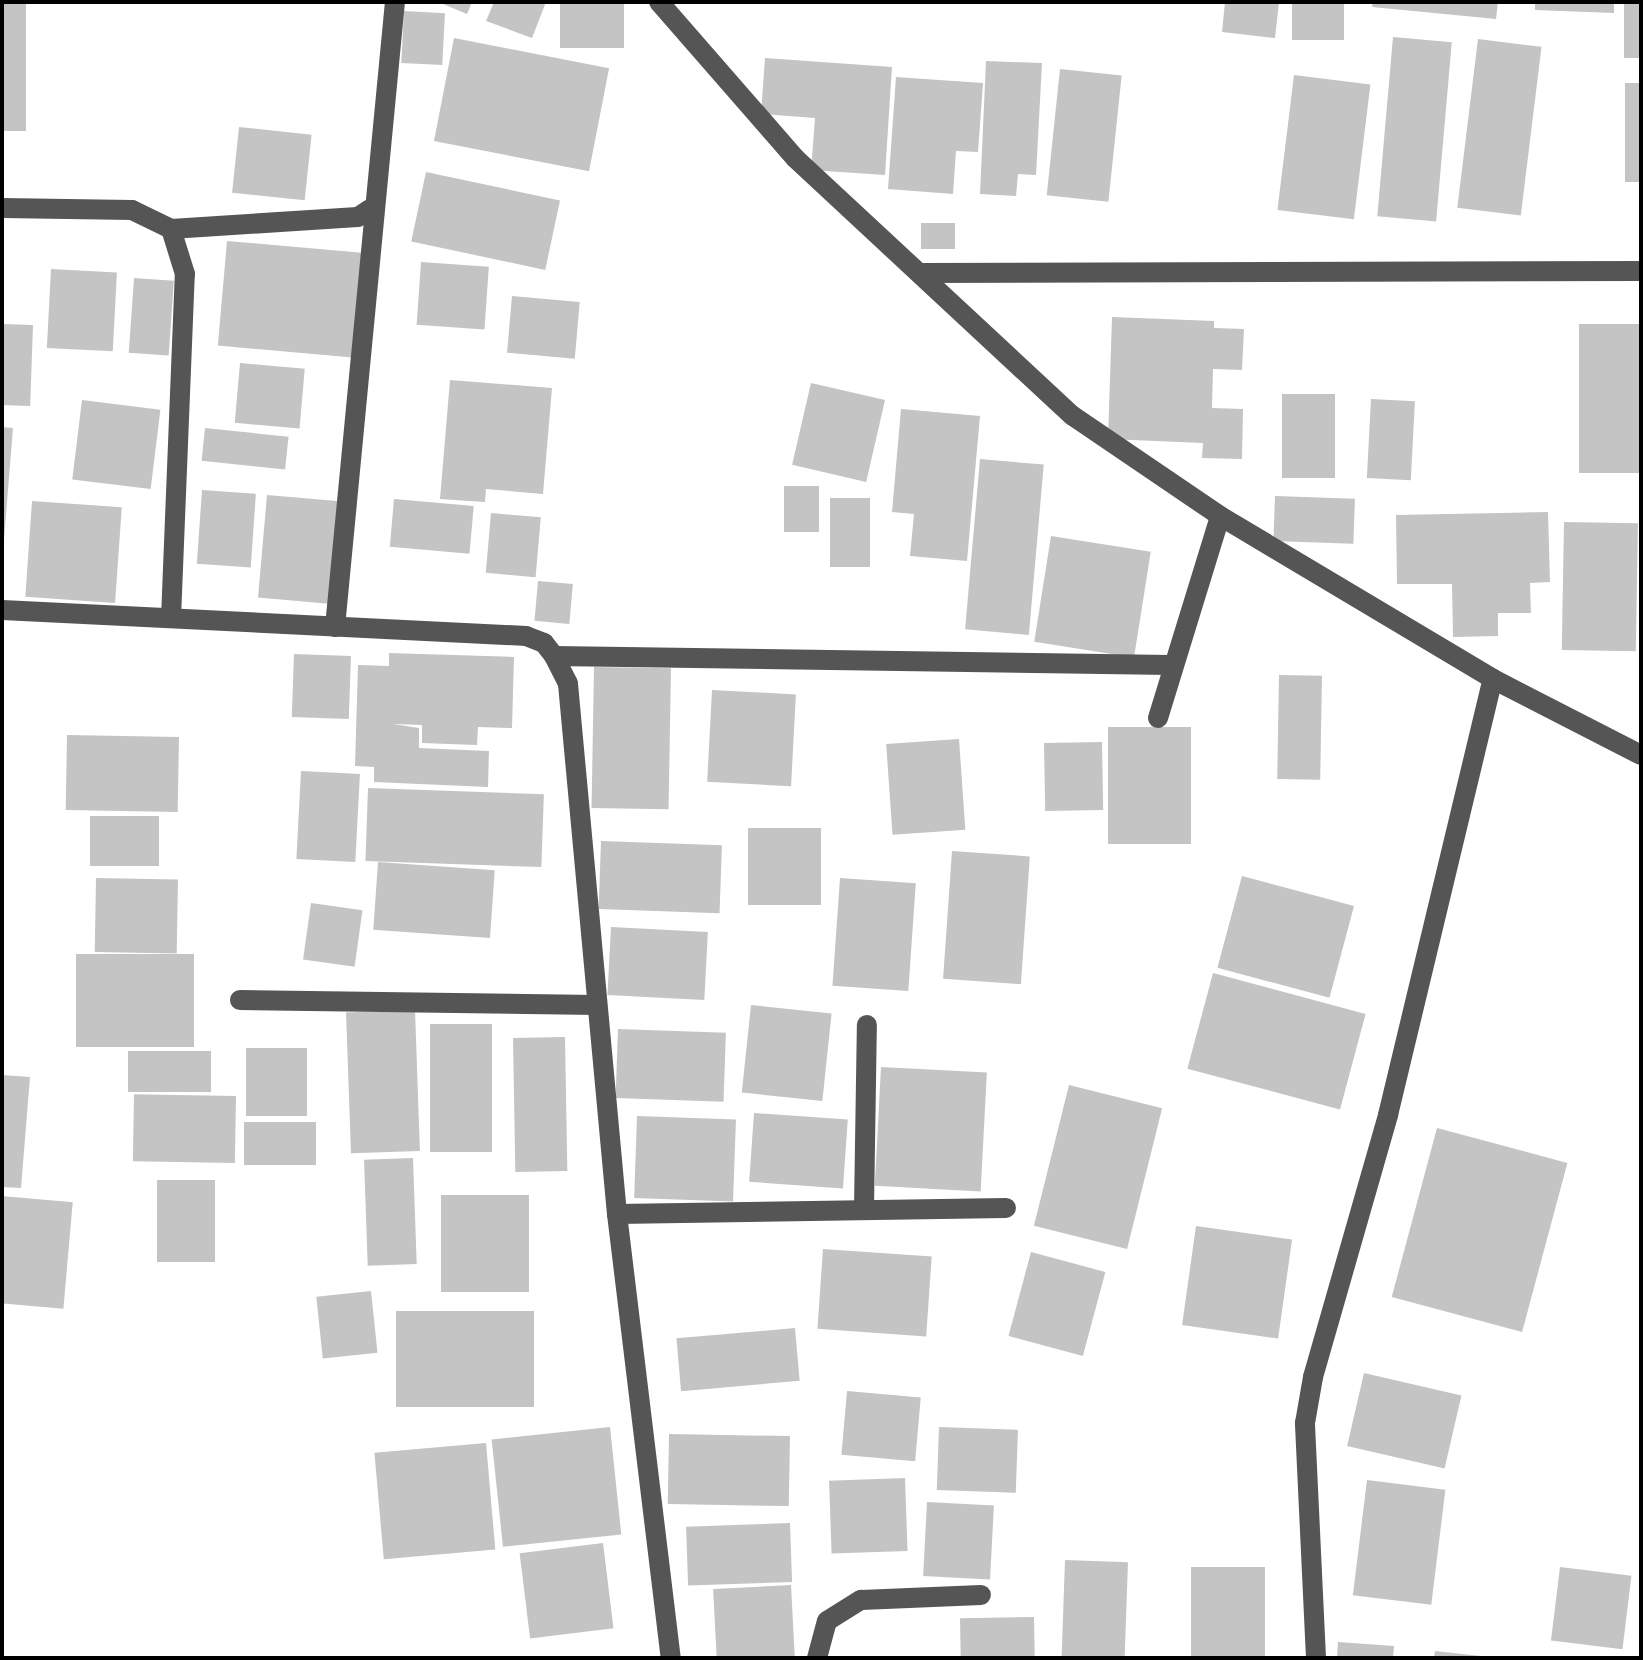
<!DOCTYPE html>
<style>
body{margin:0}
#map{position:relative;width:1643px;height:1660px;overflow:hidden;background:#fff;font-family:Signika,sans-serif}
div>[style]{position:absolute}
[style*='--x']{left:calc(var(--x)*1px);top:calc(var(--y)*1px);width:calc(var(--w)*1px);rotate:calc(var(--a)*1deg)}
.building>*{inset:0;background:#c4c4c4;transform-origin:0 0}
.minor>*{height:20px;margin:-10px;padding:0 10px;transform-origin:10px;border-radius:10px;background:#555}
span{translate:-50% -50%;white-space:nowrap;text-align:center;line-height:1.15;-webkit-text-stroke:8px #fff;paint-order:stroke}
.frame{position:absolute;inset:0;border:4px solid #000;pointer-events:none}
</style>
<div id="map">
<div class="building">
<i style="clip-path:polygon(438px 2px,472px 2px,467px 14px)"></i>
<i style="clip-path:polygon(494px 2px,546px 2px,532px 38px,486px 21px)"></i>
<i style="left:560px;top:2px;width:64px;height:46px"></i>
<i style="clip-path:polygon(1225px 2px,1279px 2px,1275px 38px,1222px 32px)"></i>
<i style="left:1292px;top:2px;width:52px;height:38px"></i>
<i style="clip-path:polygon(1373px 2px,1498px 2px,1496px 19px,1372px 7px)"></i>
<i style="clip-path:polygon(1535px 2px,1614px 2px,1614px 13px,1535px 10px)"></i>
<i style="left:1624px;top:2px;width:17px;height:56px"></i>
<i style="left:2px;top:4px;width:24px;height:127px"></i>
<i style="left:404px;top:11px;width:41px;height:52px;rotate:3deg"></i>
<i style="left:1393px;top:37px;width:59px;height:180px;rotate:5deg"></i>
<i style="left:454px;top:38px;width:158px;height:105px;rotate:11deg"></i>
<i style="left:1478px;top:39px;width:64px;height:170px;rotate:7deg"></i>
<i style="clip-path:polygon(765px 58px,892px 67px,885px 175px,811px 170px,815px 118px,761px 114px)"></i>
<i style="clip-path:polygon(986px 61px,1042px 63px,1036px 175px,1018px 174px,1016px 196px,980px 194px)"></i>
<i style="left:1060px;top:69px;width:62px;height:127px;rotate:6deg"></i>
<i style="left:1294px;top:75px;width:77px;height:136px;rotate:7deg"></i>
<i style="clip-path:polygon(896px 77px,983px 83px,978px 152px,956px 151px,953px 194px,888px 189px)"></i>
<i style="left:1625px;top:83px;width:16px;height:99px"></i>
<i style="left:239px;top:127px;width:73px;height:66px;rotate:6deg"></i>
<i style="left:426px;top:172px;width:137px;height:71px;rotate:12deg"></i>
<i style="left:921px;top:223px;width:34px;height:26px"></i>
<i style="left:227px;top:241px;width:138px;height:105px;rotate:5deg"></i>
<i style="left:421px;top:262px;width:68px;height:63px;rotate:4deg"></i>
<i style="left:51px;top:269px;width:66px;height:79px;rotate:3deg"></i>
<i style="left:134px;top:278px;width:40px;height:75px;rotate:4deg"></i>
<i style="left:512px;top:296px;width:68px;height:57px;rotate:5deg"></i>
<i style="clip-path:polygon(1112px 317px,1214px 321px,1214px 328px,1244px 329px,1242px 370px,1213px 369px,1212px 408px,1243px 409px,1242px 459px,1202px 458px,1203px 443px,1108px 439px)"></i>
<i style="left:2px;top:324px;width:31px;height:81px;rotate:2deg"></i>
<i style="left:1579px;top:324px;width:62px;height:149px"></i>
<i style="left:240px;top:363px;width:65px;height:60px;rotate:5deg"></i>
<i style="clip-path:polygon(450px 380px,552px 388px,543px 494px,486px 489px,485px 502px,440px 499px)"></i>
<i style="left:811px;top:383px;width:76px;height:84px;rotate:13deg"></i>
<i style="left:1282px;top:394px;width:53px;height:84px"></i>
<i style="left:1371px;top:399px;width:44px;height:79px;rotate:3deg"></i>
<i style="left:82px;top:400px;width:79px;height:80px;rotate:7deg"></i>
<i style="clip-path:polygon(901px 409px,980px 416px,967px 561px,910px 556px,914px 514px,892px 512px)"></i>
<i style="clip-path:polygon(2px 427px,13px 428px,4px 539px,2px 539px)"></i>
<i style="left:205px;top:428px;width:84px;height:33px;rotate:6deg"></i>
<i style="left:980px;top:459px;width:64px;height:171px;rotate:5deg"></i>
<i style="left:784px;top:486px;width:35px;height:46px"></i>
<i style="left:202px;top:490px;width:54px;height:74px;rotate:4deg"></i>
<i style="left:267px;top:495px;width:76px;height:103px;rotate:5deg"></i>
<i style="left:1275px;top:496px;width:80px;height:45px;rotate:2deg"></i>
<i style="left:830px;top:498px;width:40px;height:69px"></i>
<i style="left:394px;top:499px;width:80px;height:48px;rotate:5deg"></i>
<i style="left:32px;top:501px;width:90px;height:96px;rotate:4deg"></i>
<i style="clip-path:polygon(1548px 512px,1550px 582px,1530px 583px,1531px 613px,1498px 613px,1498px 636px,1453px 637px,1452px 584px,1397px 584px,1396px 515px)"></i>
<i style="left:491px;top:513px;width:50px;height:60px;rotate:5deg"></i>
<i style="left:1564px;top:522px;width:74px;height:128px;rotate:1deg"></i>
<i style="left:1051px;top:536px;width:101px;height:107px;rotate:9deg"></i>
<i style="left:538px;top:581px;width:35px;height:40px;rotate:5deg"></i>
<i style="clip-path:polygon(389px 653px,514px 657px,512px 728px,478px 727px,477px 745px,422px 743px,422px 725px,393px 724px,419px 728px,419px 748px,489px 751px,488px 787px,374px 782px,374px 767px,355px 766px,358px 665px,389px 666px)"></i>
<i style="left:294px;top:654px;width:57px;height:63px;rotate:2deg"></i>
<i style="left:594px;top:667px;width:77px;height:141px;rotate:1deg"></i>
<i style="left:1279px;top:675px;width:43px;height:104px;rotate:1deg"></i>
<i style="left:712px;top:690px;width:84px;height:92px;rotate:3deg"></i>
<i style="left:1191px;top:727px;width:117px;height:83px;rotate:90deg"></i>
<i style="left:67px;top:735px;width:112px;height:75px;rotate:1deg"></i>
<i style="left:959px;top:739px;width:91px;height:73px;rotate:86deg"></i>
<i style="left:1102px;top:742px;width:68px;height:58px;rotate:89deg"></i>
<i style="left:301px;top:771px;width:59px;height:88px;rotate:3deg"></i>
<i style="left:368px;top:788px;width:176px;height:73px;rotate:2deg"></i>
<i style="left:90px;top:816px;width:69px;height:50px"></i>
<i style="left:748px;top:828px;width:73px;height:77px"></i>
<i style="left:601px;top:841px;width:121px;height:68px;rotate:2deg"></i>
<i style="left:952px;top:851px;width:78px;height:128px;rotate:4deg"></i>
<i style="left:378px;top:862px;width:117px;height:68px;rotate:4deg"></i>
<i style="left:1242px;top:876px;width:116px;height:95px;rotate:15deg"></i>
<i style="left:96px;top:878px;width:82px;height:74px;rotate:1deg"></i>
<i style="left:840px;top:878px;width:76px;height:108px;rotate:4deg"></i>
<i style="left:311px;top:903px;width:52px;height:57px;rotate:8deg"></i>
<i style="left:611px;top:927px;width:97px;height:68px;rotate:3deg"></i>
<i style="left:76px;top:954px;width:118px;height:93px"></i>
<i style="left:1213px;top:973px;width:158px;height:99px;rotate:15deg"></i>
<i style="left:751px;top:1005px;width:81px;height:88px;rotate:6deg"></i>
<i style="left:415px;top:1010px;width:141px;height:69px;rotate:88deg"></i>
<i style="left:492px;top:1024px;width:128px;height:62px;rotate:90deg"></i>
<i style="left:618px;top:1029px;width:108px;height:69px;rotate:2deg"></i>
<i style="left:565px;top:1037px;width:134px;height:52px;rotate:89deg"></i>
<i style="left:307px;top:1048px;width:68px;height:61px;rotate:90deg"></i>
<i style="left:128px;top:1051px;width:83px;height:41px"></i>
<i style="left:881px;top:1067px;width:106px;height:119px;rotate:3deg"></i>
<i style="clip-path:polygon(2px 1075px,30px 1077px,21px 1188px,2px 1187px)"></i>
<i style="left:1069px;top:1085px;width:96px;height:145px;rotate:14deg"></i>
<i style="left:236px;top:1096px;width:67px;height:102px;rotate:91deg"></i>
<i style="left:754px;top:1113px;width:94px;height:69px;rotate:4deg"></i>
<i style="left:637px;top:1116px;width:99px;height:82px;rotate:2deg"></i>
<i style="left:244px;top:1122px;width:72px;height:43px"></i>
<i style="left:1437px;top:1128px;width:135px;height:175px;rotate:15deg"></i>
<i style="left:413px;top:1158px;width:106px;height:49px;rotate:88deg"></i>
<i style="left:157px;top:1180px;width:58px;height:82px"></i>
<i style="left:441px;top:1195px;width:88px;height:97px"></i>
<i style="left:2px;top:1196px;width:71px;height:107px;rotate:5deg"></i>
<i style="left:1196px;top:1226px;width:97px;height:100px;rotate:8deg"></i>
<i style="left:823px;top:1249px;width:109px;height:80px;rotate:4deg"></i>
<i style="left:1031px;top:1252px;width:77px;height:87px;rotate:15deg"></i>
<i style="left:371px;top:1291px;width:62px;height:55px;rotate:84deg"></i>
<i style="left:396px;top:1311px;width:138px;height:96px"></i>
<i style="left:795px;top:1328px;width:53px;height:119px;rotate:85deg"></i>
<i style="left:1364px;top:1373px;width:100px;height:75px;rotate:13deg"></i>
<i style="left:847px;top:1391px;width:74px;height:64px;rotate:5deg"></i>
<i style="left:610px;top:1427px;width:108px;height:119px;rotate:84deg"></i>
<i style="left:939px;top:1427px;width:79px;height:63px;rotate:2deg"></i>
<i style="left:669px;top:1434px;width:121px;height:70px;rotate:1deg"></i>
<i style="left:486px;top:1443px;width:107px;height:112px;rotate:85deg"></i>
<i style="left:905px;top:1478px;width:73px;height:76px;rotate:88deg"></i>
<i style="left:1367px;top:1480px;width:79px;height:116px;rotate:7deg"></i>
<i style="left:927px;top:1502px;width:67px;height:74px;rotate:3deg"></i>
<i style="left:790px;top:1523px;width:59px;height:104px;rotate:88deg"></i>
<i style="left:603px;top:1543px;width:86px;height:84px;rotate:83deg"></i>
<i style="left:1065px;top:1560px;width:63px;height:98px;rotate:2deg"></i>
<i style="left:1191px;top:1567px;width:74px;height:91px"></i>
<i style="left:1560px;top:1567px;width:72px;height:74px;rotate:7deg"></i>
<i style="left:791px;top:1585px;width:73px;height:78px;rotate:87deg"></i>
<i style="left:1034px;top:1617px;width:41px;height:74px;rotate:89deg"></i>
<i style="clip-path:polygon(1338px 1642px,1394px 1646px,1393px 1658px,1337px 1658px)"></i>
<i style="clip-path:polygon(1435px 1651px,1481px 1656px,1481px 1658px,1434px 1658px)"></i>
</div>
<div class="minor">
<i style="--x:659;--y:2;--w:207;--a:48.9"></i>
<i style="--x:795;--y:158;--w:379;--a:42.9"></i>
<i style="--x:1073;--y:416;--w:178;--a:34.2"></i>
<i style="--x:1220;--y:516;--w:318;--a:30.8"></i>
<i style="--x:1493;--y:679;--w:166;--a:27.2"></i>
<i style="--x:2;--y:208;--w:130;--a:0.9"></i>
<i style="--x:132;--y:210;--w:43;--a:26"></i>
<i style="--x:171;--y:229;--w:187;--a:-3.7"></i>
<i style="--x:358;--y:217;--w:14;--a:-34"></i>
<i style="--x:920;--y:273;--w:721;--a:-0.16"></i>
<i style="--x:2;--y:610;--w:525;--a:2.84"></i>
<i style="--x:526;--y:636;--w:19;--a:21"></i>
<i style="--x:544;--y:643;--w:16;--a:52"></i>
<i style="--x:554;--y:656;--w:31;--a:63"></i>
<i style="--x:568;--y:684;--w:532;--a:84.72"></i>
<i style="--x:617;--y:1214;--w:447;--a:83.1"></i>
<i style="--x:171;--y:618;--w:344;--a:-87.7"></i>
<i style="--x:185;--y:274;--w:47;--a:-107.3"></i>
<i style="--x:335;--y:627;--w:628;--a:-84.52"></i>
<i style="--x:554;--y:656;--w:617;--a:0.84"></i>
<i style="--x:1158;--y:718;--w:211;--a:-72.9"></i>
<i style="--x:240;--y:1000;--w:357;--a:0.8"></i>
<i style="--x:864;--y:1208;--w:183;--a:-89.1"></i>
<i style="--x:617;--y:1214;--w:389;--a:-0.9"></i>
<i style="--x:817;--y:1658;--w:38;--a:-75"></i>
<i style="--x:827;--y:1621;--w:40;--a:-32"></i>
<i style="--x:861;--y:1600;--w:120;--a:-2.4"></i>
<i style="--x:1316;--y:1658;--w:235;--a:-92.7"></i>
<i style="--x:1305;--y:1423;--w:47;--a:-80.1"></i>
<i style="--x:1313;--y:1377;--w:273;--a:-74"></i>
<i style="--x:1388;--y:1115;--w:448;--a:-76.5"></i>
</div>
<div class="frame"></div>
</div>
